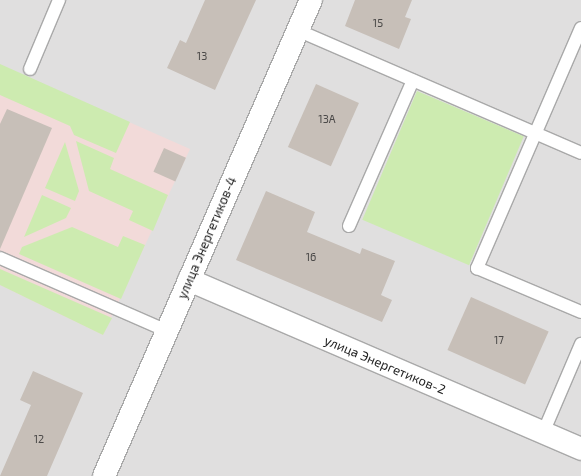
<!DOCTYPE html>
<meta charset="utf-8">
<style>
body{margin:0}
#map{position:relative;width:581px;height:476px;overflow:hidden;background:#f2efe9;font-family:"Exo 2",sans-serif}
div>[style]{position:absolute}
[style*='--x']{left:calc(var(--x)*1px);top:calc(var(--y)*1px);width:calc(var(--w)*1px);rotate:calc(var(--a)*1deg)}
.residential>*{inset:0;background:#e0dfdf;transform-origin:0 0}
.commercial>*{inset:0;background:#f2dad9}
.grass>*{inset:0;background:#cdebb0;transform-origin:0 0}
.building>*{inset:0;background:#c7bfb8;transform-origin:0 0}
.roads{filter:drop-shadow(1px 0 #a9a9a9) drop-shadow(-1px 0 #a9a9a9) drop-shadow(0 1px #a9a9a9) drop-shadow(0 -1px #a9a9a9)}
.service>*{height:12px;margin:-6px;padding:0 6px;transform-origin:6px;border-radius:6px;background:#fff}
.minor>*{height:22px;margin:-11px;padding:0 11px;transform-origin:11px;border-radius:11px;background:#fff}
span{translate:-50% -50%;white-space:nowrap;text-align:center;line-height:1.15;-webkit-text-stroke:3px #fff;paint-order:stroke}
.number-label{font-size:11px;color:#4b4948}
.number-label span{-webkit-text-stroke-width:0}
.street-label{font-size:13px;color:#222}
</style>
<div id="map">
<div class="residential">
<i style="left:0;top:0;width:581px;height:476px"></i>
</div>
<div class="commercial">
<i style="clip-path:polygon(0 65px,190px 149px,103px 335px,0 285px)"></i>
</div>
<div class="grass">
<i style="clip-path:polygon(0 64px,130px 122px,116px 153px,74px 135px,70px 126px,0 95px)"></i>
<i style="left:417px;top:91px;width:116px;height:140px;rotate:23deg"></i>
<i style="clip-path:polygon(76px 141px,114px 158px,110px 169px,168px 195px,153px 231px,129px 220px,133px 211px,89px 191px)"></i>
<i style="clip-path:polygon(65px 142px,79px 191px,75px 201px,45px 188px)"></i>
<i style="clip-path:polygon(42px 195px,71px 208px,66px 218px,24px 237px)"></i>
<i style="clip-path:polygon(72px 227px,118px 247px,123px 236px,145px 245px,121px 299px,19px 254px,22px 247px)"></i>
<i style="clip-path:polygon(0 269px,112px 318px,103px 335px,0 285px)"></i>
</div>
<div class="building">
<i style="clip-path:polygon(205px 0,256px 0,215px 90px,167px 68px,180px 40px,186px 43px)"></i>
<i style="clip-path:polygon(355px 0,412px 0,405px 17px,411px 19px,399px 49px,345px 26px)"></i>
<i style="left:316px;top:84px;width:47px;height:69px;rotate:24deg"></i>
<i style="clip-path:polygon(7px 109px,52px 128px,0 249px,0 124px)"></i>
<i style="left:164px;top:148px;width:24px;height:26px;rotate:24deg"></i>
<i style="clip-path:polygon(266px 191px,315px 212px,307px 232px,360px 254px,362px 248px,395px 261px,381px 295px,392px 300px,382px 322px,236px 260px)"></i>
<i style="left:471px;top:297px;width:85px;height:58px;rotate:24deg"></i>
<i style="clip-path:polygon(33px 371px,83px 393px,47px 476px,0 476px,31px 405px,20px 400px)"></i>
</div>
<div class="roads">
<div class="service">
<i style="--x:581;--y:28;--w:262;--a:113.4"></i>
<i style="--x:477;--y:268;--w:113;--a:22.9"></i>
<i style="--x:297;--y:30;--w:309;--a:23.4"></i>
<i style="--x:30;--y:69;--w:75;--a:-67.2"></i>
<i style="--x:349;--y:226;--w:159;--a:-66.3"></i>
<i style="--x:0;--y:258;--w:182;--a:23.6"></i>
<i style="--x:543;--y:433;--w:97;--a:-66.9"></i>
</div>
<div class="minor">
<i style="--x:189;--y:280;--w:427;--a:23.3"></i>
<i style="--x:104;--y:476;--w:519;--a:-66.5"></i>
</div>
</div>
<div class="number-label">
<span style="left:378px;top:23px">15</span>
<span style="left:202px;top:56px">13</span>
<span style="left:327px;top:119px">13А</span>
<span style="left:311px;top:257px">16</span>
<span style="left:499px;top:340px">17</span>
<span style="left:39px;top:439px">12</span>
</div>
<div class="street-label">
<span style="left:207px;top:238px;rotate:-67deg">улица Энергетиков-4</span>
<span style="left:385px;top:365px;rotate:23deg">улица Энергетиков-2</span>
</div>
</div>
